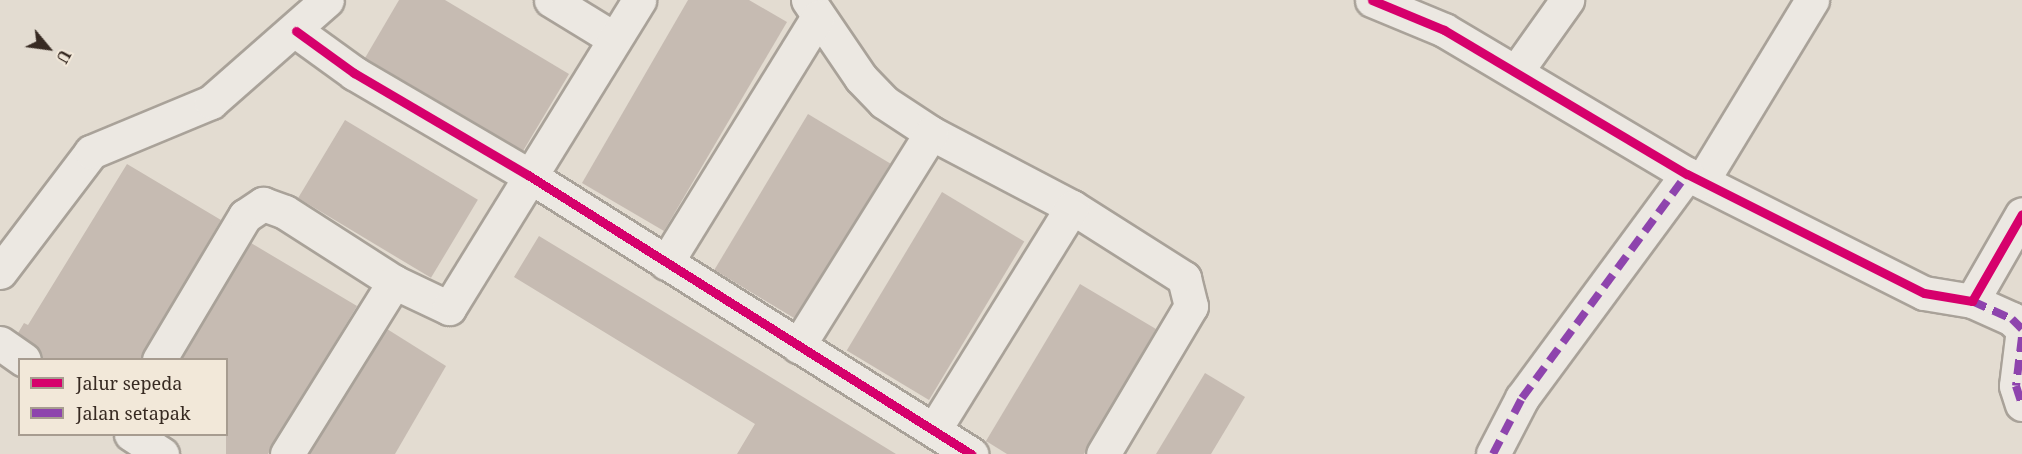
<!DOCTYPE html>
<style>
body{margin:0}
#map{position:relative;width:2022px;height:454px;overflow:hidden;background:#e3dcd1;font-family:"Noto Serif",serif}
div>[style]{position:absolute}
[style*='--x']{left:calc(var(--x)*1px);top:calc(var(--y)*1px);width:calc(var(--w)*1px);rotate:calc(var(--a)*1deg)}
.building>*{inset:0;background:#c6bbb2;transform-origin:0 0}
.roads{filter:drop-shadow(2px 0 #a9a299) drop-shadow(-2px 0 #a9a299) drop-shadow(0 2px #a9a299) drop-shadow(0 -2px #a9a299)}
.minor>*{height:33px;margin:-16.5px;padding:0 16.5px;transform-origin:16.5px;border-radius:16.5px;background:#ece8e2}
.quiet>*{height:8px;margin-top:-4px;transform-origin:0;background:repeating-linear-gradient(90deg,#8e44ad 0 15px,transparent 0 23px)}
.cycleway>*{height:9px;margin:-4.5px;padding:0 4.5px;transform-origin:4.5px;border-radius:4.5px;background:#d6006c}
span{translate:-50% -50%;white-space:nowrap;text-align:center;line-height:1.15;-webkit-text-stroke:4.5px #f2e8d9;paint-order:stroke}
.legend{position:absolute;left:18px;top:358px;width:210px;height:78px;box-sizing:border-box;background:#f2e8d9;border:2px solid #a79c90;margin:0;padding:8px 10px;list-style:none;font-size:18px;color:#372a22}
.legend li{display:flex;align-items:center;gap:12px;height:30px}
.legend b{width:30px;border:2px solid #a79c90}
.north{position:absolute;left:18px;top:18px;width:60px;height:60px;-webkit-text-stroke:4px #f2e8d9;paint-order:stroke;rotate:119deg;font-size:16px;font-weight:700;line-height:24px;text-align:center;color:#372a22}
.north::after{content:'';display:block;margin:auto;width:21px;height:27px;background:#372a22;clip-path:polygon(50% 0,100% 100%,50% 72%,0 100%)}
</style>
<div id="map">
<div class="building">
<i style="clip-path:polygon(399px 0,445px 0,569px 74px,523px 151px,365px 58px)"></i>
<i style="clip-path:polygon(688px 0,749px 0,787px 22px,664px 231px,582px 183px)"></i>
<i style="left:808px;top:114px;width:96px;height:182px;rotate:31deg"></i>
<i style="left:345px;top:120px;width:155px;height:91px;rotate:31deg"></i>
<i style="clip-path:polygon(127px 164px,221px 220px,140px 360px,42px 360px,35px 345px,18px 333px,24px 323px,28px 325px)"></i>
<i style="left:942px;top:192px;width:96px;height:185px;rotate:31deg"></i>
<i style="clip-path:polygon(539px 236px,648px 302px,896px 454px,737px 454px,755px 424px,514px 277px)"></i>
<i style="clip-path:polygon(251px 243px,357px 306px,268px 454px,226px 454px,226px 360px,181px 360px)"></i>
<i style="clip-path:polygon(1080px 284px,1156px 329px,1084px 454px,1007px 454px,986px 441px)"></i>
<i style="clip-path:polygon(387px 329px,446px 366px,395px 454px,309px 454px)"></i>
<i style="clip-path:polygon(1205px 373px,1245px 397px,1229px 424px,1211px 454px,1156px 454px)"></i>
</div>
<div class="roads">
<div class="minor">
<i style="--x:551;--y:0;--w:73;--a:31.5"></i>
<i style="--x:808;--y:0;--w:94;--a:55.8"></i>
<i style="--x:861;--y:78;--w:33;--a:46"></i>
<i style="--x:884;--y:102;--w:56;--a:33.4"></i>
<i style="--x:931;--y:133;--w:159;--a:27.7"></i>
<i style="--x:1072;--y:207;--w:133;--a:32.4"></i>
<i style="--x:1184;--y:278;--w:29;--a:76"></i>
<i style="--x:1191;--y:306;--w:172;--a:120.7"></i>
<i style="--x:1372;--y:0;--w:78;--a:22.6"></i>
<i style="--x:1444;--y:30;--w:282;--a:30.7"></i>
<i style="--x:1687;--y:174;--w:265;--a:26.7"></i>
<i style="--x:1924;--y:293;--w:49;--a:9.5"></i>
<i style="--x:1972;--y:301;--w:100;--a:-60.1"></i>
<i style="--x:296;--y:31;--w:72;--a:35.9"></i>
<i style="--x:354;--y:73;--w:202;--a:30.4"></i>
<i style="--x:528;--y:175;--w:524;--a:32.2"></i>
<i style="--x:1518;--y:69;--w:85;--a:-54.6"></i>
<i style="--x:1702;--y:181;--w:212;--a:-58.7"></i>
<i style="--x:666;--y:263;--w:289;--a:-58.3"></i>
<i style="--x:0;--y:272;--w:151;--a:-52.8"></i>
<i style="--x:91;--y:152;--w:130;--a:-22.6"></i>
<i style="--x:211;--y:102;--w:154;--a:-41.3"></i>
<i style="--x:1972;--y:301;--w:44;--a:24.2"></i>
<i style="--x:2012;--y:319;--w:14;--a:45"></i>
<i style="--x:2022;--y:337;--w:49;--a:97"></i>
<i style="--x:2016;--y:386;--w:19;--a:72"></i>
<i style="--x:0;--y:343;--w:29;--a:35"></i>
<i style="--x:798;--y:346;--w:251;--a:-58"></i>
<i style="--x:159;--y:360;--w:168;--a:-59.2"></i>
<i style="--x:245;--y:216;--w:22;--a:-34"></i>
<i style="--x:263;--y:204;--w:23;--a:20"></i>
<i style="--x:285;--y:212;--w:130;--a:32.7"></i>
<i style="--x:394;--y:282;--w:61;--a:25.3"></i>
<i style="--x:449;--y:308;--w:362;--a:-58.3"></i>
<i style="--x:934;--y:430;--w:262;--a:-58.2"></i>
<i style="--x:131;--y:434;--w:37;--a:33"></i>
<i style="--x:287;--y:454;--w:203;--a:-58.1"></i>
<i style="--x:1493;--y:454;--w:63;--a:-62.6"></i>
<i style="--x:1522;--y:398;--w:278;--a:-53.6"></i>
</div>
</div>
<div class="quiet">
<i style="--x:1972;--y:301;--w:44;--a:24.2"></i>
<i style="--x:2012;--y:319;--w:14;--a:45"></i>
<i style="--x:2022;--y:337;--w:49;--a:97"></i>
<i style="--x:2016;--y:386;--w:19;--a:72"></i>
<i style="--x:1493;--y:454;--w:63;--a:-62.6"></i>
<i style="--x:1522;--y:398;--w:278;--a:-53.6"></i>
</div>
<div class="cycleway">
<i style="--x:1372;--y:0;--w:78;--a:22.6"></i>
<i style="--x:1444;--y:30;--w:282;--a:30.7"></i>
<i style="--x:1687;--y:174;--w:265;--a:26.7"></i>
<i style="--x:1924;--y:293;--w:49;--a:9.5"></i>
<i style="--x:1972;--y:301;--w:100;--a:-60.1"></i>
<i style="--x:296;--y:31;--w:72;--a:35.9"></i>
<i style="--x:354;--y:73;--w:202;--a:30.4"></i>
<i style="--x:528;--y:175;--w:524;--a:32.2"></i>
</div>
<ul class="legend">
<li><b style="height:8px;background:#d6006c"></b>Jalur sepeda</li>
<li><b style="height:8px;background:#8e44ad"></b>Jalan setapak</li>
</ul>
<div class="north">U</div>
</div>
